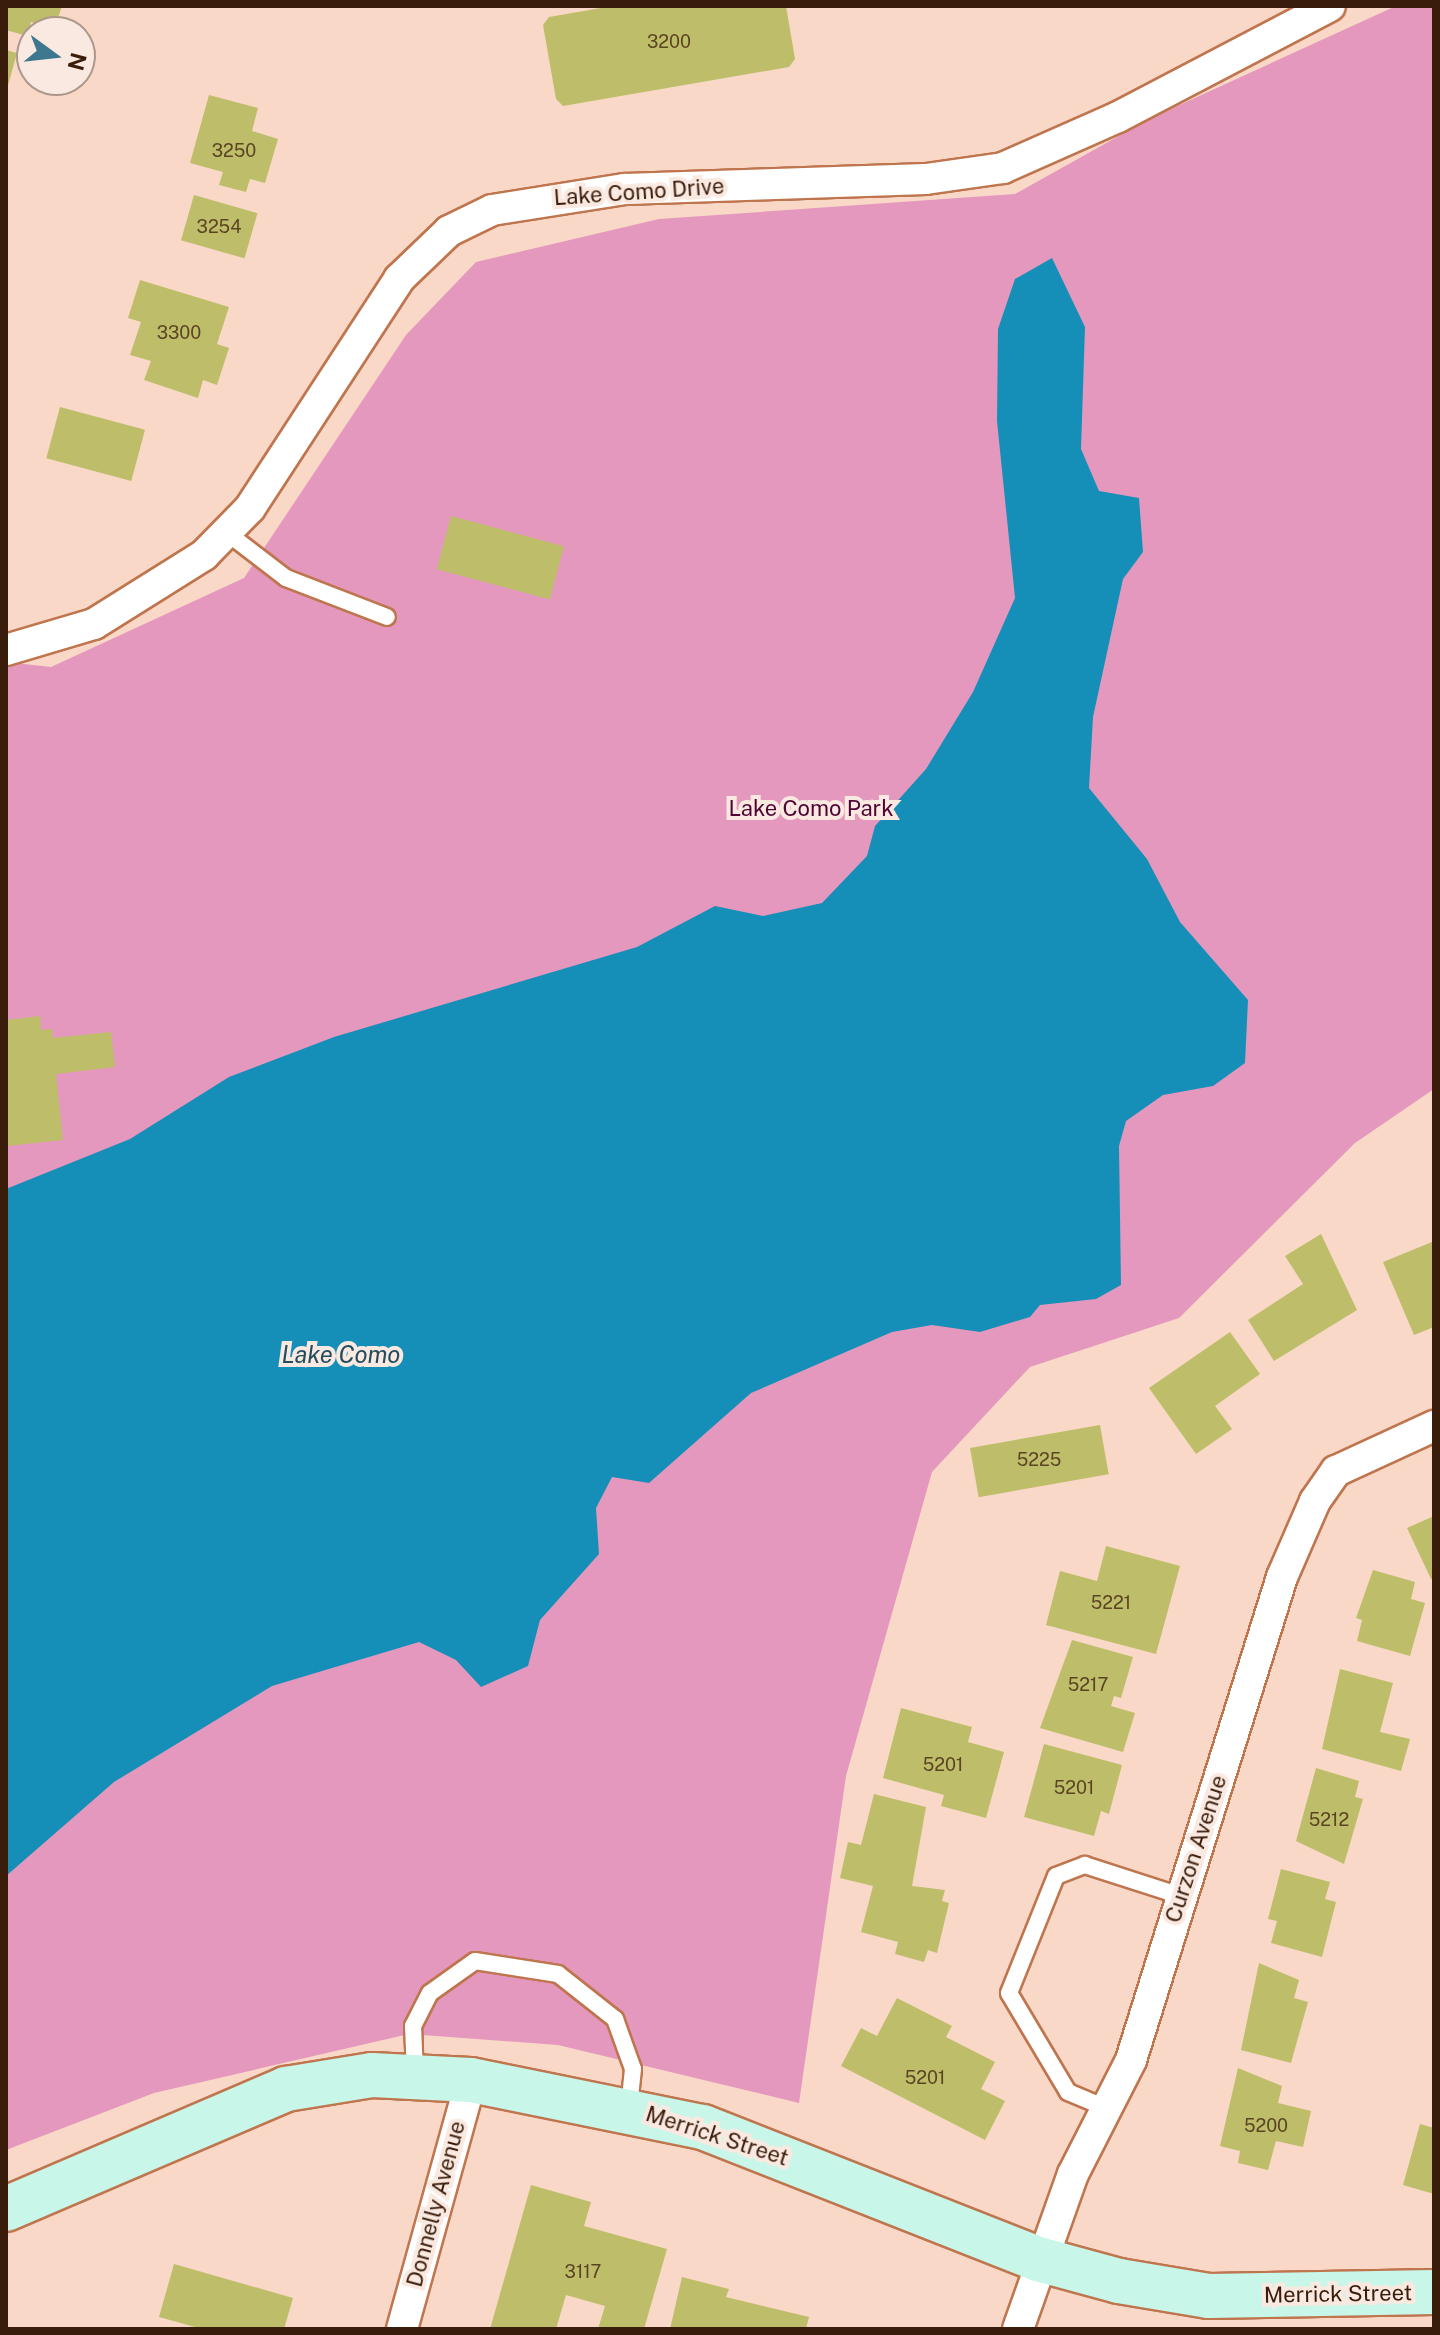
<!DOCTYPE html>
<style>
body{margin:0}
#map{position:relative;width:1440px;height:2335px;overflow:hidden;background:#f9d8c7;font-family:"Public Sans",sans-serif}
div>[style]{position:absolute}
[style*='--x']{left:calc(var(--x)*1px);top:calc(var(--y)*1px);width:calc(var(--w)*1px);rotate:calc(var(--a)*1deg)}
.green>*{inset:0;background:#e498be}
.water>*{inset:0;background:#168fb8}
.building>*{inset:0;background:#bebe6a;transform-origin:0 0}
.roads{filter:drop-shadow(2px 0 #bf754e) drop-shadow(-2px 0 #bf754e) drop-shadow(0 2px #bf754e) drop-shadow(0 -2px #bf754e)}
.lane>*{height:16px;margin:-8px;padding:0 8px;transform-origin:8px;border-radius:8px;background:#fff}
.street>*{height:30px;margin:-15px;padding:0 15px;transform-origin:15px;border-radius:15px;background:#fff}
.secondary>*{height:44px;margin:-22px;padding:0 22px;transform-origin:22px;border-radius:22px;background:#c8f6e8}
span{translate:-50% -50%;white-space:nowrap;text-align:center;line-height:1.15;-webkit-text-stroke:8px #fae9e0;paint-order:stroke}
.number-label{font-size:18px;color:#5b4423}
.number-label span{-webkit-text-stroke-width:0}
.street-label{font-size:22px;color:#3a1c0b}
.park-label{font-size:22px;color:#500435}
.water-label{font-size:24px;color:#214d5f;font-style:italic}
.frame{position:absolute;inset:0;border:8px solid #3a1c0b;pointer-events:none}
.north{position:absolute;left:16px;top:16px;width:80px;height:80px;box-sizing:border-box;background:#fae9e0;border:2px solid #ad978b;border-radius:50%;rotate:105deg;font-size:22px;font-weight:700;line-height:32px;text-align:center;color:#3a1c0b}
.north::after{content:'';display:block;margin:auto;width:28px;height:36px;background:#3d7790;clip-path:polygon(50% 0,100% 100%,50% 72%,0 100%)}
</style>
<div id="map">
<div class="green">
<i style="clip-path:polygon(1396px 6px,1434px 6px,1434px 1089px,1355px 1143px,1179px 1318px,1030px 1367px,932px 1472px,846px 1776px,799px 2103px,558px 2045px,409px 2034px,154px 2093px,6px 2150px,6px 662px,51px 667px,244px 578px,406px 335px,476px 262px,659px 219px,1015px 194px,1151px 118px)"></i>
</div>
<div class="water">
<i style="clip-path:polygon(1052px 258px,1085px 327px,1081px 449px,1099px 491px,1139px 498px,1143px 552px,1123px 579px,1093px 717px,1089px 788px,1147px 859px,1180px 922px,1248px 1000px,1245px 1063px,1213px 1086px,1163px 1095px,1126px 1121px,1119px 1146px,1121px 1285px,1096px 1299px,1040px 1305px,1030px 1317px,980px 1332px,932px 1325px,892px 1332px,751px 1393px,649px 1483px,612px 1477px,596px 1508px,599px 1554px,540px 1620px,528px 1666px,481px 1687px,456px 1660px,419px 1642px,272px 1686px,114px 1782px,6px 1876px,6px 1189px,130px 1139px,229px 1077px,334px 1037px,637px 947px,715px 906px,763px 916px,822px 903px,867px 856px,875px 826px,926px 769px,973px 692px,1015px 598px,997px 421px,998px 329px,1015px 279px)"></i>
</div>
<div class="building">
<i style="clip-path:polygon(6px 6px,62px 6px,54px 30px,31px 22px,27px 36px,6px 30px)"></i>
<i style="clip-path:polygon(612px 6px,786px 6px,795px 59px,789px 67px,563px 106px,556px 99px,543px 25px,549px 17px)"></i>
<i style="clip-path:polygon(6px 50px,17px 53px,7px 89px,6px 89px)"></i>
<i style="clip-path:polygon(209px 95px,258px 108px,252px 131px,278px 139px,265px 183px,250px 179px,246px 192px,219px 185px,223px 172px,190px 163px)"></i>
<i style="left:194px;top:195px;width:66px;height:47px;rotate:16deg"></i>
<i style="clip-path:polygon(140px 280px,229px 307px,217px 344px,229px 348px,217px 385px,203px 380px,198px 398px,144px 380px,151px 361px,130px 355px,141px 322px,128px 318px)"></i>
<i style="left:60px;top:407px;width:88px;height:53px;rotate:15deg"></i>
<i style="left:451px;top:516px;width:117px;height:55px;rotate:15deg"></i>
<i style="clip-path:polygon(40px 1016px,41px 1030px,52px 1029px,53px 1038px,111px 1032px,115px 1067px,56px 1074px,63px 1140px,7px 1146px,6px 1020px)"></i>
<i style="clip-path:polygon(1321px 1234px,1357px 1310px,1274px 1361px,1248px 1320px,1303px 1284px,1285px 1256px)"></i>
<i style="clip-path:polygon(1432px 1242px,1434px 1327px,1414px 1335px,1383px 1262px)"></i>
<i style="clip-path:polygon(1230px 1332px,1260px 1374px,1215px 1406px,1232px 1429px,1196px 1454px,1149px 1388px)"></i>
<i style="left:1100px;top:1425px;width:50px;height:132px;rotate:80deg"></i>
<i style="clip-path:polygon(1434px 1516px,1434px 1578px,1431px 1579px,1407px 1528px)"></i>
<i style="clip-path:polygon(1106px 1546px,1180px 1566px,1156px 1654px,1046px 1625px,1060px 1571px,1097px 1581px)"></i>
<i style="clip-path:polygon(1373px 1570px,1415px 1582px,1411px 1599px,1425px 1603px,1410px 1656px,1357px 1641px,1362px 1620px,1356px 1618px)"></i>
<i style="clip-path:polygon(1072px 1640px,1133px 1657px,1121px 1698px,1114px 1696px,1111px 1706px,1135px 1713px,1123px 1752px,1040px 1728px)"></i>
<i style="clip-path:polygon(1340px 1669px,1393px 1683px,1380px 1732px,1410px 1739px,1401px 1771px,1322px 1749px)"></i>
<i style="clip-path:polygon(901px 1708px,972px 1727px,968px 1742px,1004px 1752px,986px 1818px,941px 1806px,944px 1795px,883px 1778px)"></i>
<i style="clip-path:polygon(1044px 1744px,1122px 1765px,1109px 1814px,1101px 1811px,1094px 1836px,1024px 1817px)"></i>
<i style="clip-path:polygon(1316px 1768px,1359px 1781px,1355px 1797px,1363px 1799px,1344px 1864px,1296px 1841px)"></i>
<i style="clip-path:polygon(874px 1794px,926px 1807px,912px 1886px,945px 1890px,942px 1901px,949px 1903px,937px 1953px,928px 1950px,924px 1962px,895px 1954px,898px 1942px,861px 1932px,873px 1886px,840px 1878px,848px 1842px,861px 1845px)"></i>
<i style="clip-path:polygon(1281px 1869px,1330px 1882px,1325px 1899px,1336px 1902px,1322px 1957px,1271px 1943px,1277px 1921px,1268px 1919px)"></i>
<i style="clip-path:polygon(1259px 1963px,1299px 1980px,1294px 1998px,1308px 2002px,1291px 2063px,1241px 2050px)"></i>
<i style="clip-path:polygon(897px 1998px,952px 2026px,946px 2037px,995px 2062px,981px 2089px,1005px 2101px,985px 2140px,841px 2066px,861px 2028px,877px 2036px)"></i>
<i style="clip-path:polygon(1238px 2068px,1282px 2086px,1278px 2103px,1311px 2111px,1303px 2147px,1276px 2141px,1268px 2170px,1238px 2163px,1240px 2151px,1220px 2146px)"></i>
<i style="clip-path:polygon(1420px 2124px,1434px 2128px,1434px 2194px,1403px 2185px)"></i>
<i style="clip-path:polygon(531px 2185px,591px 2202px,584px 2226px,667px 2249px,644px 2329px,598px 2329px,605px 2306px,566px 2295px,556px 2329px,490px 2329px)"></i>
<i style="clip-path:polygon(174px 2264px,293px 2298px,284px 2329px,202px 2329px,159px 2317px)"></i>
<i style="clip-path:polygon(682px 2277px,729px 2289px,726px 2297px,809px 2317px,806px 2329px,670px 2329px)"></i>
</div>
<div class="roads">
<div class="lane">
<i style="--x:226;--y:532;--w:76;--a:37.5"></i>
<i style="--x:286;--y:578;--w:108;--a:21.1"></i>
<i style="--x:415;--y:2075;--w:49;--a:-92.3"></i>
<i style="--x:413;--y:2026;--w:37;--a:-63"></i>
<i style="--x:430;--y:1993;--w:55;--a:-35.4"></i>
<i style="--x:475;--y:1961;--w:84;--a:8.9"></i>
<i style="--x:558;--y:1974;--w:73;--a:38.3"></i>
<i style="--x:615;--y:2019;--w:53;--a:70.2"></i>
<i style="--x:633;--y:2069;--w:39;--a:96"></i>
<i style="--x:1106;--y:2108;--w:41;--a:-157.2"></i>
<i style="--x:1068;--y:2092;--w:115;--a:-120.8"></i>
<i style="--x:1009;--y:1993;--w:126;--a:-68.1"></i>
<i style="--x:1056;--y:1876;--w:31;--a:-21"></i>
<i style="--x:1085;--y:1865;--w:101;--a:17.9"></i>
</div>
<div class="street">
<i style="--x:6;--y:650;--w:92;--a:-16.5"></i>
<i style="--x:94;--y:624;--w:130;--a:-32.1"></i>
<i style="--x:204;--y:555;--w:66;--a:-45.6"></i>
<i style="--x:250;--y:508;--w:273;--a:-56.9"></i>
<i style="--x:399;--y:279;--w:69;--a:-43.8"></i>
<i style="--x:449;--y:231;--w:48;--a:-26"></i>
<i style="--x:492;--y:210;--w:135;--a:-9"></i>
<i style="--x:625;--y:189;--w:301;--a:-1.9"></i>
<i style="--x:926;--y:179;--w:78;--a:-8.1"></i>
<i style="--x:1003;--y:168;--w:126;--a:-23.9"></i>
<i style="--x:1118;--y:117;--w:239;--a:-27.6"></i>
<i style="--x:402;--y:2329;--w:258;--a:-74.5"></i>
<i style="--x:1018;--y:2329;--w:164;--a:-70.5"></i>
<i style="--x:1073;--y:2174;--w:128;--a:-63"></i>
<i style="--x:1131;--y:2060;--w:506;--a:-72.64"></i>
<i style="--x:1282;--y:1577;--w:83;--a:-66.5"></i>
<i style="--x:1315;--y:1501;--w:37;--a:-55"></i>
<i style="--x:1336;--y:1471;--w:108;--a:-24.7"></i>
</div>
<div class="secondary">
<i style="--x:6;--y:2209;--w:305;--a:-23.2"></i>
<i style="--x:286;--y:2089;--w:87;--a:-9.2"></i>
<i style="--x:372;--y:2075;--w:99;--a:2.9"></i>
<i style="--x:471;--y:2080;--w:237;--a:11.5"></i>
<i style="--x:703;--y:2127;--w:360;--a:21.5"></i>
<i style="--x:1038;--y:2259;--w:84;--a:15.2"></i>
<i style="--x:1119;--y:2281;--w:91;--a:9.5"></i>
<i style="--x:1209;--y:2296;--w:225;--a:-1"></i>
</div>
</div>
<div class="number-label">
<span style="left:669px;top:42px">3200</span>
<span style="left:234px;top:151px">3250</span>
<span style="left:219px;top:227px">3254</span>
<span style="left:179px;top:333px">3300</span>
<span style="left:1039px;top:1460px">5225</span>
<span style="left:1111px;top:1603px">5221</span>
<span style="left:1088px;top:1685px">5217</span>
<span style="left:943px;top:1765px">5201</span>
<span style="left:1074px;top:1788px">5201</span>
<span style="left:1329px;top:1820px">5212</span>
<span style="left:925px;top:2078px">5201</span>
<span style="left:1266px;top:2126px">5200</span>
<span style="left:583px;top:2272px">3117</span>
</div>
<div class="street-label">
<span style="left:639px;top:192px;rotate:-4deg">Lake Como Drive</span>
<span style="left:1196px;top:1849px;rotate:-72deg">Curzon Avenue</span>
<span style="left:717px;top:2136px;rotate:18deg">Merrick Street</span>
<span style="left:436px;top:2204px;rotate:-75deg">Donnelly Avenue</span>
<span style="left:1338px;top:2294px;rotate:-1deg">Merrick Street</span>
</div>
<div class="park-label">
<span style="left:811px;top:809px">Lake Como Park</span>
</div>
<div class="water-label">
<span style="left:341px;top:1355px">Lake Como</span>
</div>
<div class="frame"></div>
<div class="north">N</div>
</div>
